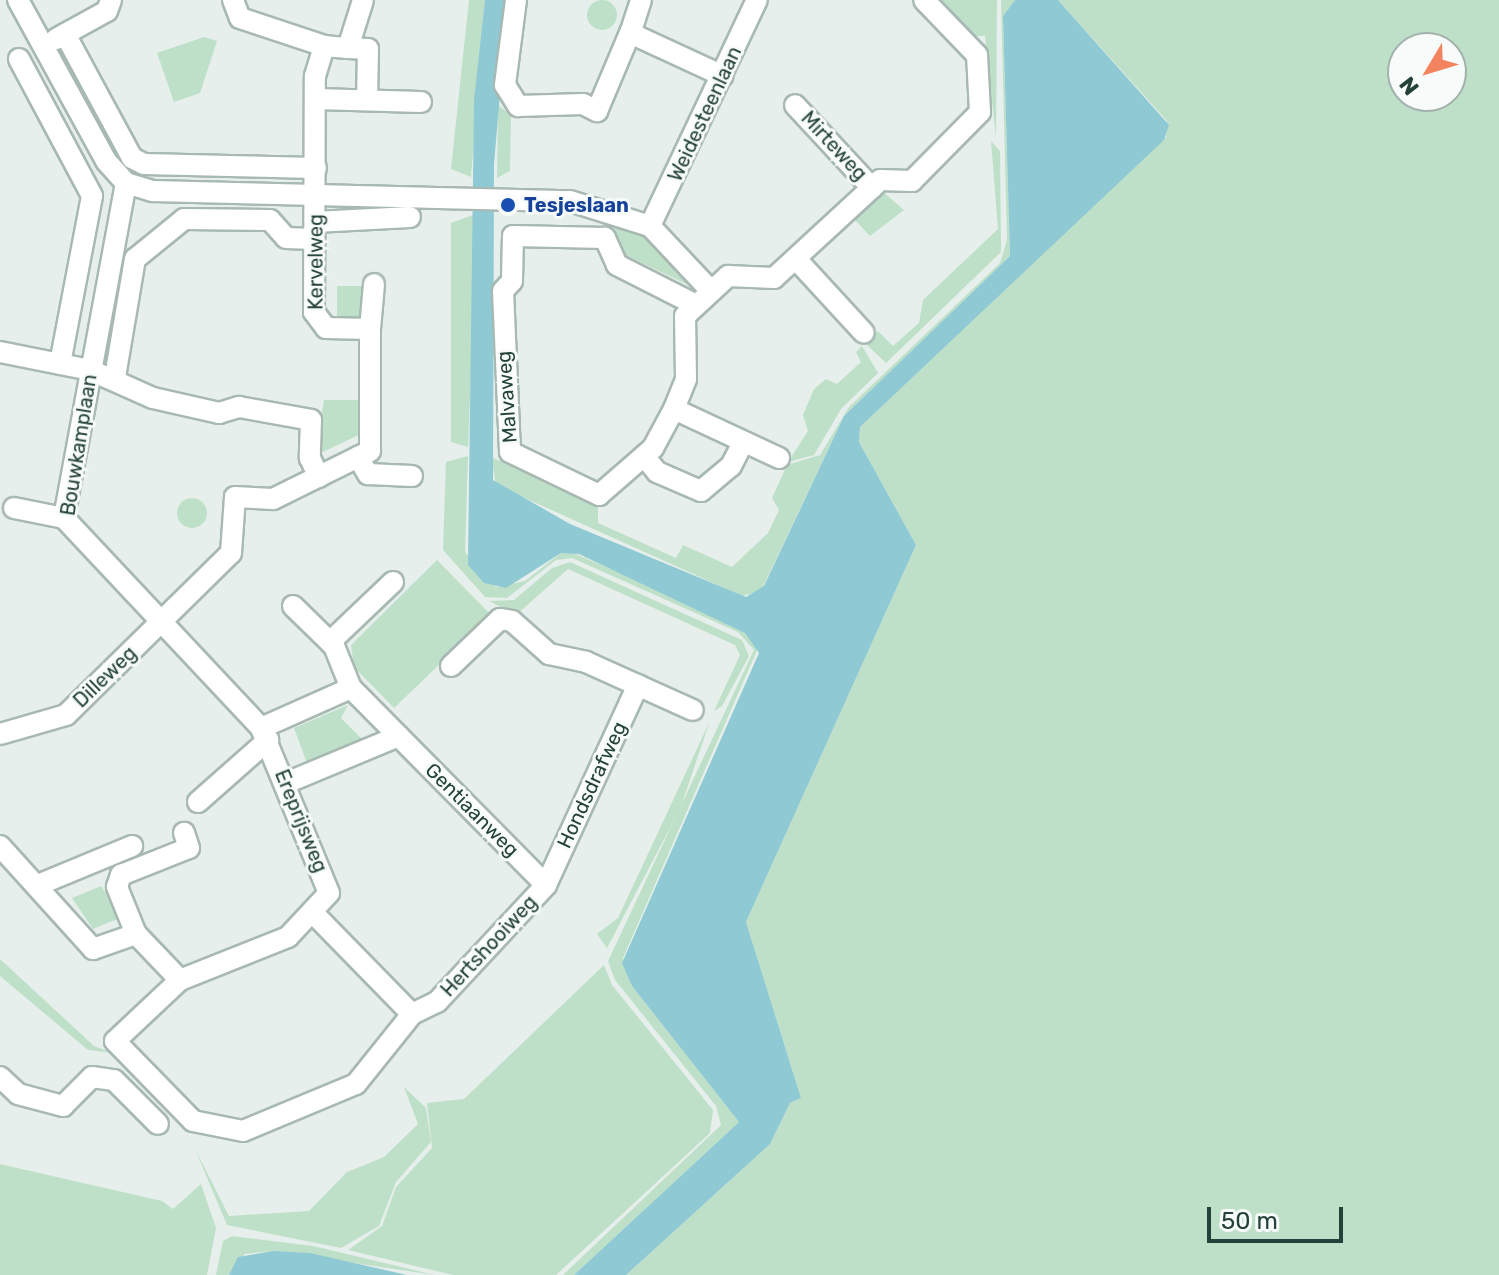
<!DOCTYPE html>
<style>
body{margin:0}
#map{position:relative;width:1499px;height:1275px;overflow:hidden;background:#e6efeb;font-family:Rubik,sans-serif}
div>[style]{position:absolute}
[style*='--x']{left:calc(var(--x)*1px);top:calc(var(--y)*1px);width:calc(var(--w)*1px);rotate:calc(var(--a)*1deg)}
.green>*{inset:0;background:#bfe0c8;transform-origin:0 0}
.round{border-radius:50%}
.water>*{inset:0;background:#8ec9d4}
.roads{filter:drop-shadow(2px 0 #a8b8b2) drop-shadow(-2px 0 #a8b8b2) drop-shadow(0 2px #a8b8b2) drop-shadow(0 -2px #a8b8b2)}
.minor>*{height:20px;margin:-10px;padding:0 10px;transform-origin:10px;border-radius:10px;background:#fff}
.dots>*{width:22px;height:22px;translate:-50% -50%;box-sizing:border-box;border:4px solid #f7fbf9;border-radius:50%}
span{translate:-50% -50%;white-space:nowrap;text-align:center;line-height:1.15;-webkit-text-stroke:6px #f7fbf9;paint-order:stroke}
.street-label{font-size:20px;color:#24423a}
.transit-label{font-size:20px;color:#164399;font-weight:700}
.left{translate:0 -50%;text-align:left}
.north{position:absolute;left:1387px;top:32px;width:80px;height:80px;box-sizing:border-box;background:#f7fbf9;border:2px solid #a3b1ad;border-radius:50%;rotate:232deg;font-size:22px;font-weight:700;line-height:32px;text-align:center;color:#24423a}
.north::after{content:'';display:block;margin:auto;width:28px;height:36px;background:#f4845f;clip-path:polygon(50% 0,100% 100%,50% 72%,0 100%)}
.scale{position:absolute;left:1207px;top:1207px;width:136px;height:36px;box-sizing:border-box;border:4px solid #24423a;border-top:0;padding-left:10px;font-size:24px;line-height:28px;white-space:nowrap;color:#24423a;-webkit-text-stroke:6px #f7fbf9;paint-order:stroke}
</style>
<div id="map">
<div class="green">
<i style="clip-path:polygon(469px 0,485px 0,471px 177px,451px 169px)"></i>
<i style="clip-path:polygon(939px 0,997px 0,996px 138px,985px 36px,973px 36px)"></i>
<i style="clip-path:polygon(1001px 0,1015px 0,1003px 16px,1010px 256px,844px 416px,761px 591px,742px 596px,496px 485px,491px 457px,598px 506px,598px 523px,676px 558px,683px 545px,732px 567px,768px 533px,779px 510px,772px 498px,787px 465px,820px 455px,849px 407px,1000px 263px,1007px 240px)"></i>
<i style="clip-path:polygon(evenodd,1058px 0,1499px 0,1499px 1275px,626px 1275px,770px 1144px,790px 1103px,801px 1098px,746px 922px,916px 545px,859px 442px,860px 427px,1166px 137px,1167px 121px,1058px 0,1403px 48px,1451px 48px,1451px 96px,1403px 96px,1403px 48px)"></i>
<i class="round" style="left:587px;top:0;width:30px;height:30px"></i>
<i style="clip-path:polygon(204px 37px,217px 41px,200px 93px,174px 102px,157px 53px)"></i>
<i style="clip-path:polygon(498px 105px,511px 115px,510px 171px,497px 178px)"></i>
<i style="clip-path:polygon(991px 141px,1000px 151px,1001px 252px,886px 363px,865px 343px,878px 331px,893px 346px,919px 323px,923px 300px,998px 229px)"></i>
<i style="clip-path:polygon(882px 191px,904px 210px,870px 236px,853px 218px)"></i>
<i style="clip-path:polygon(473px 215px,473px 326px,468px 447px,451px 442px,451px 223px)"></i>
<i style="clip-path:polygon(614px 223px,648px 238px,699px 290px,619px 252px)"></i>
<i style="left:337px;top:286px;width:31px;height:33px"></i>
<i style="clip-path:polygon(862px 346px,878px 373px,841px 409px,814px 455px,788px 462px,808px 431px,803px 415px,814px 389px,826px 379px,837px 384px,861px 362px,856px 352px)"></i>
<i style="clip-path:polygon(324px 400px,361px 400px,363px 433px,314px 456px)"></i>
<i style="clip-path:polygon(468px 456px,465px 552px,496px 587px,525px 581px,561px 553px,571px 552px,687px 602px,745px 633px,758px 648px,623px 958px,632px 986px,739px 1122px,574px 1275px,563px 1275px,721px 1125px,716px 1106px,615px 980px,608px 961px,754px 650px,738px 632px,572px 558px,556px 560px,507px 598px,485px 597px,443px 550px,446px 462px)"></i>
<i class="round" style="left:177px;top:498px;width:30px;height:30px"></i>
<i style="clip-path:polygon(437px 560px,491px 615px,394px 708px,354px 667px,351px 645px)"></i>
<i style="clip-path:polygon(570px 562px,742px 640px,749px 656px,722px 706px,714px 711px,740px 655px,735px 645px,568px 569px,516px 615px,489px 601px,514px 600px,552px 568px)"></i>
<i style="clip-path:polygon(348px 705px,341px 718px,362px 739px,374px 737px,308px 766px,294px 728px)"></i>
<i style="clip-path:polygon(710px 721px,680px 809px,607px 948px,597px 934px,618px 918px)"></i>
<i style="clip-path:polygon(101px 886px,120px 918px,93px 929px,72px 898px)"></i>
<i style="clip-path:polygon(0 959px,94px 1046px,113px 1053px,88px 1050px,0 976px)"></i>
<i style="clip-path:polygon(604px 965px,612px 985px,713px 1110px,710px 1133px,556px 1275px,453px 1275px,348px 1250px,382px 1226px,396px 1187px,432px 1148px,427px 1103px,464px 1099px)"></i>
<i style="clip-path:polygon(404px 1087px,426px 1108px,431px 1142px,396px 1182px,379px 1226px,341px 1248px,227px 1225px,195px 1149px,229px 1216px,309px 1211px,347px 1172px,384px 1157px,418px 1124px)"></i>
<i style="clip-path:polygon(0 1164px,162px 1201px,173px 1209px,201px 1184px,216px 1228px,207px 1275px,0 1275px)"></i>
<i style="clip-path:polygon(232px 1236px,313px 1246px,435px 1275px,273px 1251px,245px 1254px,229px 1275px,216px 1275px,223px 1241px)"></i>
</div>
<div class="water">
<i style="clip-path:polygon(485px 0,508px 0,494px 164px,493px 480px,570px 524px,746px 597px,764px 586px,844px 416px,1010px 256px,1003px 16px,1015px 0,1058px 0,1169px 125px,1164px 140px,860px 427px,859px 442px,916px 545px,746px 922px,801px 1098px,790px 1103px,770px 1144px,626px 1275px,574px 1275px,739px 1122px,632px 986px,622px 963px,759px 653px,745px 633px,579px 554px,561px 553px,506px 588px,484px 583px,468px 565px,474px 100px)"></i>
<i style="clip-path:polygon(273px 1251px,310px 1253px,407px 1275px,229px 1275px,238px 1257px)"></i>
</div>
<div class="roads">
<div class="minor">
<i style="--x:18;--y:0;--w:183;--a:61.3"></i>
<i style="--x:106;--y:161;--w:30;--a:48"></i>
<i style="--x:233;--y:0;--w:19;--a:69"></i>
<i style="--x:240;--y:18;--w:89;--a:18.4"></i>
<i style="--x:516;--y:0;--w:86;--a:97.4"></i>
<i style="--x:505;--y:85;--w:25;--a:58"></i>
<i style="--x:518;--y:106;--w:65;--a:-1.8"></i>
<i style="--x:583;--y:104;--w:16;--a:27"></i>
<i style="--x:597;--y:111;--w:85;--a:-67.1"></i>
<i style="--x:641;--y:0;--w:35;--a:108"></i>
<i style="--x:630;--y:33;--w:102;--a:24.8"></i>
<i style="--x:65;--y:34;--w:141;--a:61.6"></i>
<i style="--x:132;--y:158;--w:13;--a:27"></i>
<i style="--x:144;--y:164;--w:172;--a:1.3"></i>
<i style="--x:56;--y:39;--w:58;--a:-28.8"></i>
<i style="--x:107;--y:11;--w:12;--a:-70"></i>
<i style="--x:348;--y:48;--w:20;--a:3"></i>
<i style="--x:368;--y:49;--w:50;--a:91.1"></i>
<i style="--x:19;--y:59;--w:155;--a:61.9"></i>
<i style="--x:92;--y:196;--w:171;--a:100.8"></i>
<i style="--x:316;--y:99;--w:105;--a:1.6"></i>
<i style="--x:126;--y:183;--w:341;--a:100.5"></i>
<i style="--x:64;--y:518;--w:288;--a:46.8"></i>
<i style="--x:261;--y:728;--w:178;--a:67.6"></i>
<i style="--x:329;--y:893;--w:60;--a:133"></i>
<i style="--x:288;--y:937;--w:116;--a:158.3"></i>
<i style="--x:180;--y:980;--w:89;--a:136.8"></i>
<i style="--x:115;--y:1041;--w:112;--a:45.7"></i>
<i style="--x:193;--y:1121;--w:51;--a:11.3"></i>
<i style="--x:243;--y:1131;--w:122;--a:-22.6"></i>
<i style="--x:356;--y:1084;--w:90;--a:-51.3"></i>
<i style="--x:412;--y:1014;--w:28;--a:-26"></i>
<i style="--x:437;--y:1002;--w:160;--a:-47"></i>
<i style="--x:546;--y:885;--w:220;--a:-65.3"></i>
<i style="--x:126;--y:183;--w:28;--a:17"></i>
<i style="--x:153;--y:191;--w:417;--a:1.4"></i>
<i style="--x:570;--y:201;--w:84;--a:17.4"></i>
<i style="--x:650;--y:226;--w:89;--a:46.8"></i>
<i style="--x:872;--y:188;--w:11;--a:-45"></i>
<i style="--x:880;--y:180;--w:32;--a:2"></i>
<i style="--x:912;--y:181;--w:97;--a:-45.4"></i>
<i style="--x:980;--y:112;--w:57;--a:-93"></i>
<i style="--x:977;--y:55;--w:76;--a:-133.9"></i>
<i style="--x:315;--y:222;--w:95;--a:-3"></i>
<i style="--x:650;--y:226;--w:250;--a:-64.7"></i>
<i style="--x:796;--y:259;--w:100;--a:47.4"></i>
<i style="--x:696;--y:305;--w:89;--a:-153.1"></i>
<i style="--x:617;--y:265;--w:30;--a:-114"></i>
<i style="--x:605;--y:238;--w:92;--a:-178.8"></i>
<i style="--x:513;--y:236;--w:45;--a:91.3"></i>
<i style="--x:512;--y:281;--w:13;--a:132"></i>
<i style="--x:503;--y:291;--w:161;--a:87.5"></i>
<i style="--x:510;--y:452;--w:99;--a:25.8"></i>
<i style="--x:599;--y:495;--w:72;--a:-41"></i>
<i style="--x:653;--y:448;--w:44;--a:-61.7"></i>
<i style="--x:674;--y:409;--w:32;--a:-68"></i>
<i style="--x:686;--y:379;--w:63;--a:-90.9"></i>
<i style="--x:685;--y:316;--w:59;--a:-42.9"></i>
<i style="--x:728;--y:276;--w:46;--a:2.5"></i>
<i style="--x:774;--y:278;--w:133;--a:-42.6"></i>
<i style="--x:872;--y:188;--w:113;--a:-132.9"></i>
<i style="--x:370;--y:329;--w:45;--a:-84.9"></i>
<i style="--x:0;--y:352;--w:92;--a:11.3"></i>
<i style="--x:90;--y:370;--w:69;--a:24"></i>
<i style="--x:153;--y:398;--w:68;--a:12.8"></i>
<i style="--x:219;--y:413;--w:21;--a:-17"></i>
<i style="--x:239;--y:407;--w:73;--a:10.2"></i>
<i style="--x:311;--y:420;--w:38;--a:92"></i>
<i style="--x:310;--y:458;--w:21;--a:65"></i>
<i style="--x:115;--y:377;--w:120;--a:-80.4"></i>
<i style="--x:135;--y:259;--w:63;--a:-39.2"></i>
<i style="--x:184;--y:219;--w:86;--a:0.7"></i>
<i style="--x:270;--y:220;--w:24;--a:48"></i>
<i style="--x:286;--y:238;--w:28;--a:2"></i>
<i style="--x:674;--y:409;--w:116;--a:25"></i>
<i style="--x:644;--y:456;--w:21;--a:51"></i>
<i style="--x:657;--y:472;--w:48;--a:23.4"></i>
<i style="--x:701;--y:491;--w:39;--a:-40"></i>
<i style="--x:731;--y:466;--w:27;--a:-63"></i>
<i style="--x:358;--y:457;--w:20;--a:60"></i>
<i style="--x:368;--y:474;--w:44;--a:2.6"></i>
<i style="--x:14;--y:508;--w:51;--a:11.3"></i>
<i style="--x:293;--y:606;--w:57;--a:44.3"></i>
<i style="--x:334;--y:646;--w:45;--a:68"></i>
<i style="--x:330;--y:642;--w:87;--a:-43.6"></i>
<i style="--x:451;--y:666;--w:68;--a:-43.8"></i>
<i style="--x:500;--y:619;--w:12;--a:9"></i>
<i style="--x:512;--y:621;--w:50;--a:41.7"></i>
<i style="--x:549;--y:654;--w:38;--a:12"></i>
<i style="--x:586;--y:662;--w:117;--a:24.2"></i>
<i style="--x:261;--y:728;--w:98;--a:-24"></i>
<i style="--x:351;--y:688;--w:277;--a:45.3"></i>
<i style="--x:0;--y:734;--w:69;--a:-16.1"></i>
<i style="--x:66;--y:715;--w:231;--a:-44.5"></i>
<i style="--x:231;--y:553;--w:56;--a:-85.9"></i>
<i style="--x:235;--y:497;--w:38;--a:3"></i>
<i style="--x:273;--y:499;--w:108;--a:-26.3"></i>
<i style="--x:370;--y:451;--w:122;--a:-90"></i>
<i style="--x:370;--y:329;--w:44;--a:-178.7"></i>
<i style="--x:326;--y:328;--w:20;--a:-127"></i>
<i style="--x:314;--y:312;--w:236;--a:-89.8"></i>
<i style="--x:315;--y:76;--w:31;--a:-73"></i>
<i style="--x:324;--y:46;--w:24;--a:5"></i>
<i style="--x:348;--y:48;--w:50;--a:-72.6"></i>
<i style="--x:286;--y:783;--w:122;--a:-22.6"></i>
<i style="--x:198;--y:802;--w:94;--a:-41.5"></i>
<i style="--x:0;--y:846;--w:139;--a:47.9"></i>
<i style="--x:93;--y:949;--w:46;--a:-19.2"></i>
<i style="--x:38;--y:885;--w:102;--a:-22.5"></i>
<i style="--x:313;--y:913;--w:141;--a:45.6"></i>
<i style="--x:180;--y:980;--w:64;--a:-133.7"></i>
<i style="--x:136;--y:934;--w:51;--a:-112"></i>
<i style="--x:117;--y:887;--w:13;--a:-72"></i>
<i style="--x:121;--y:875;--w:73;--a:-21.7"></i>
<i style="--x:189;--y:848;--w:16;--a:-108"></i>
<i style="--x:0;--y:1077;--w:25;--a:43"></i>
<i style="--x:18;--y:1094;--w:47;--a:14.9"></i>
<i style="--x:63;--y:1106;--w:41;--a:-45"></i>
<i style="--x:92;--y:1077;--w:22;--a:8"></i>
<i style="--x:114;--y:1080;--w:62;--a:45"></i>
</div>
</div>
<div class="dots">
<i style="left:508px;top:205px;background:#1a4fb4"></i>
</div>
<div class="street-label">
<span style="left:705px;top:114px;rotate:-65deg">Weidesteenlaan</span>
<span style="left:834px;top:146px;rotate:47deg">Mirteweg</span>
<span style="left:316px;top:262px;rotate:-90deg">Kervelweg</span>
<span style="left:507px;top:397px;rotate:-94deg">Malvaweg</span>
<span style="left:79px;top:445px;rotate:-81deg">Bouwkamplaan</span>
<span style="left:105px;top:677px;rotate:-44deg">Dilleweg</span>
<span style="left:592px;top:785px;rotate:-65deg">Hondsdrafweg</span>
<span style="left:472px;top:810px;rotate:45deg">Gentiaanweg</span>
<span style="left:301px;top:821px;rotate:68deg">Ereprijsweg</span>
<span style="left:489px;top:946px;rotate:-47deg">Hertshooiweg</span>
</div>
<div class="transit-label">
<span class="left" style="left:524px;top:205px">Tesjeslaan</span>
</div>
<div class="north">N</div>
<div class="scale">50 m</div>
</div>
